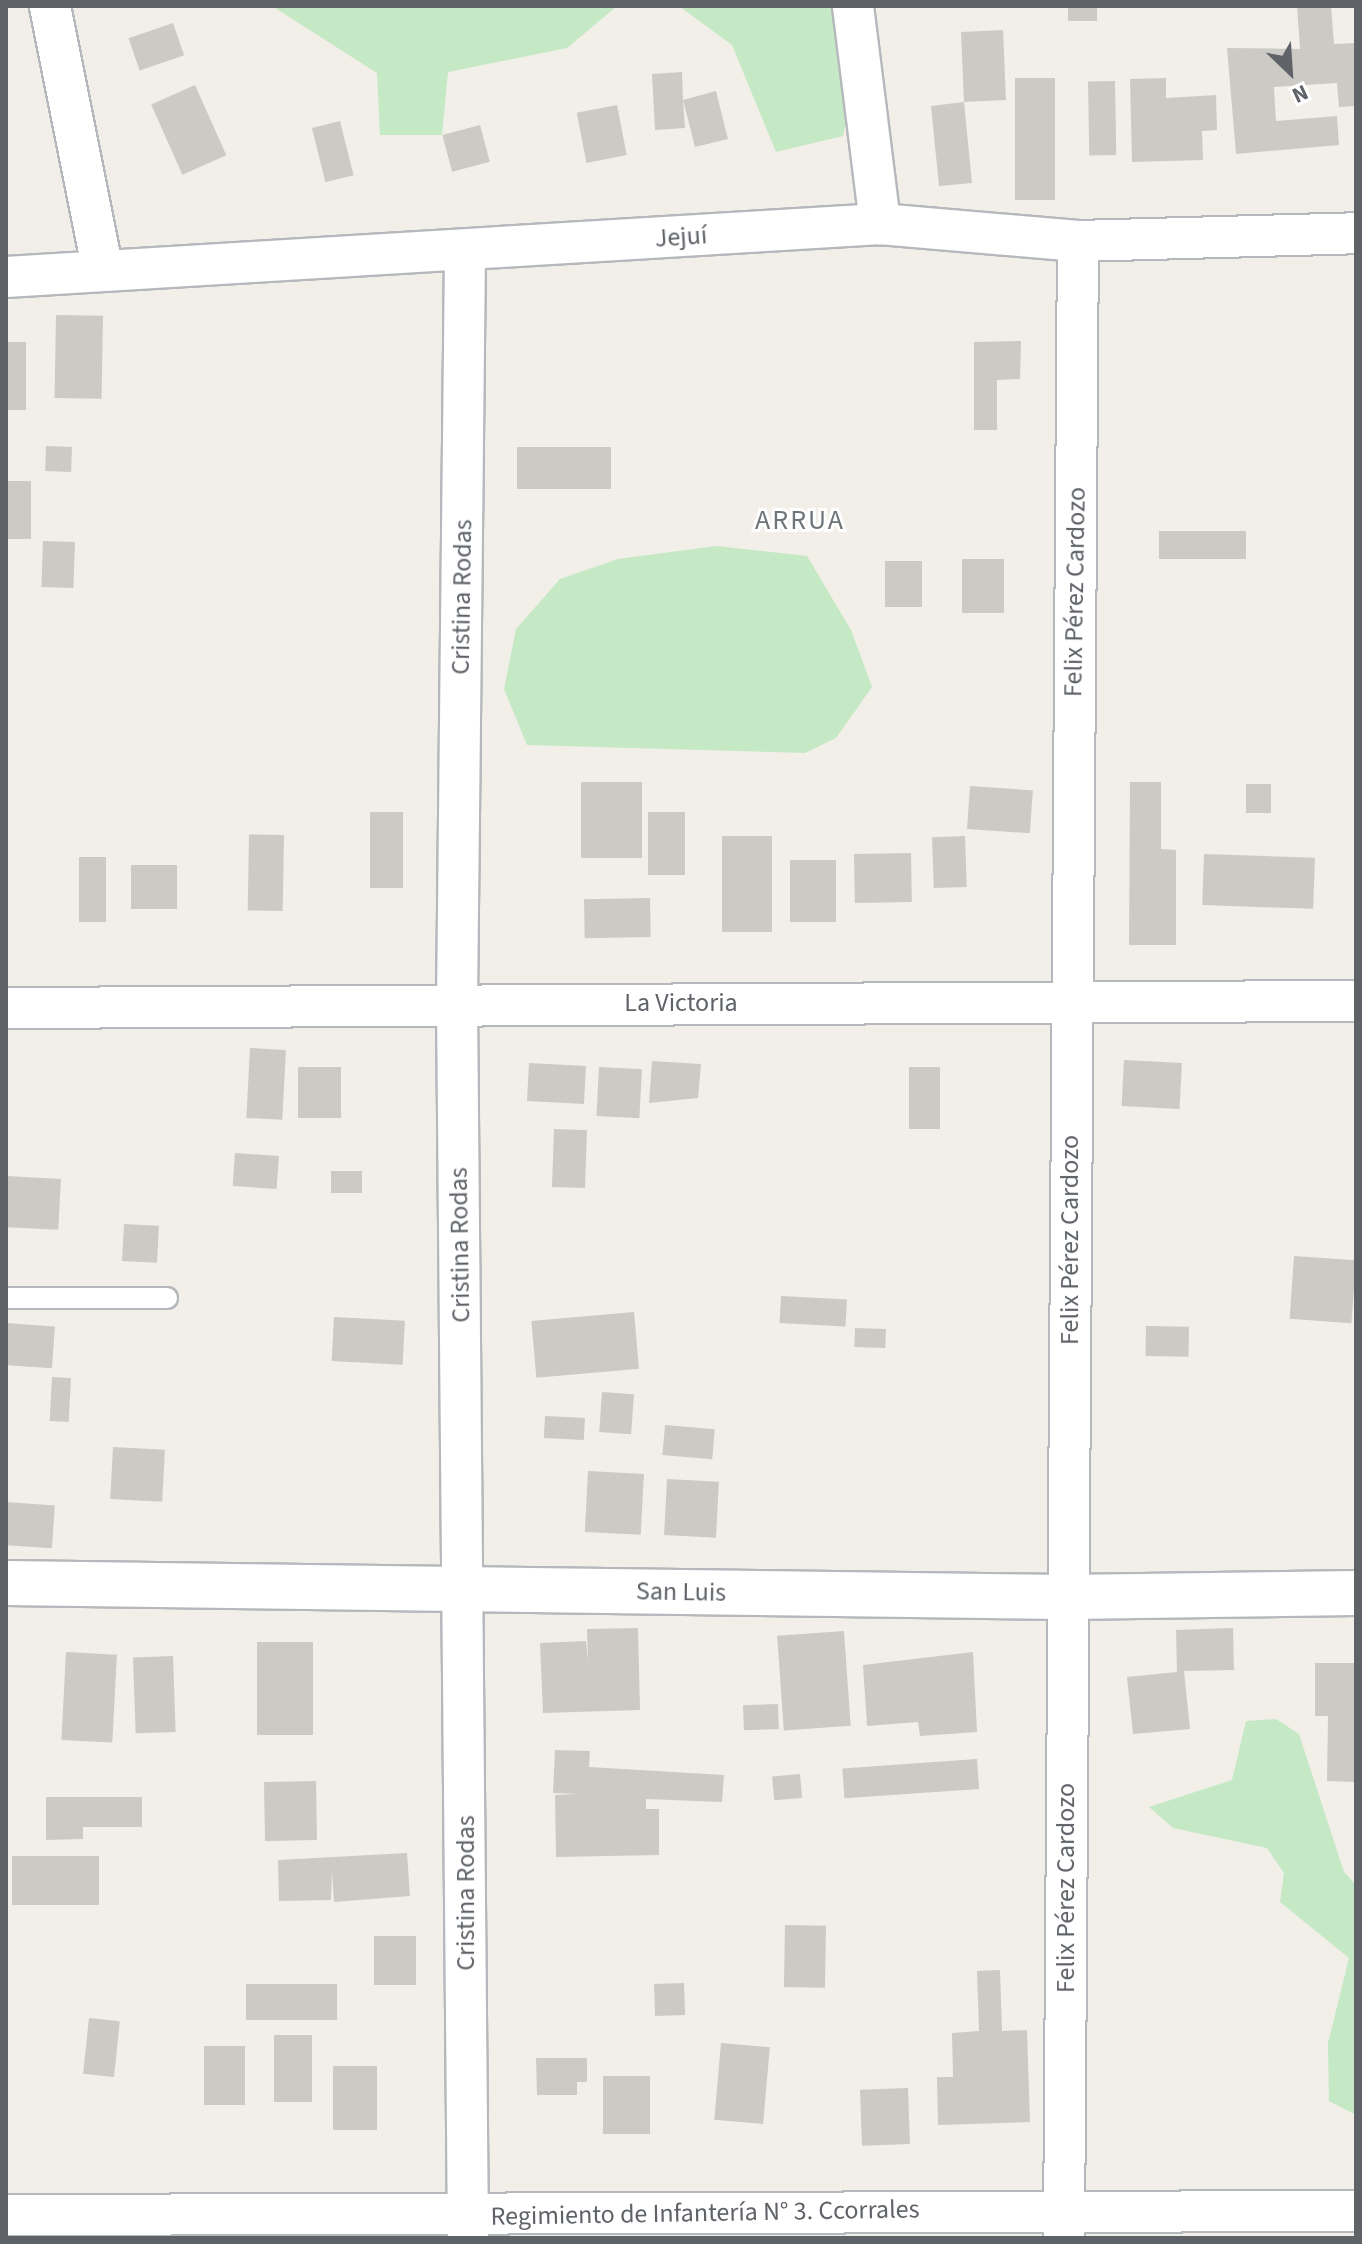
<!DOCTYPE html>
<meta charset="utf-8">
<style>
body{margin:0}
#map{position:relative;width:1362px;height:2244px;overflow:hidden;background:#f1efe8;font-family:"Source Sans 3",sans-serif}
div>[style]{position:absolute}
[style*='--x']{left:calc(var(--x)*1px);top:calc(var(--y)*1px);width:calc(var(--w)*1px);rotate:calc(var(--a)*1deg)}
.green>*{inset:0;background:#c5e8c5}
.building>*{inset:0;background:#cccac5;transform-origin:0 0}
.roads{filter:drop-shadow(2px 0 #b5b8bc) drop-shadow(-2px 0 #b5b8bc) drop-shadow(0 2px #b5b8bc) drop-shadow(0 -2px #b5b8bc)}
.lane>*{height:20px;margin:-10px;padding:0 10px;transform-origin:10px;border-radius:10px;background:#fff}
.street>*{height:40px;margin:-20px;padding:0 20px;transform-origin:20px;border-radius:20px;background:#fff}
.secondary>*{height:44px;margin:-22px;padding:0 22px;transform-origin:22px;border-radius:22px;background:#fff}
span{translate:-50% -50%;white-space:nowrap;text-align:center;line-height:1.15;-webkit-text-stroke:6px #fff;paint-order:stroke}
.street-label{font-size:26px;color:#5f6368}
.neighbourhood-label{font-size:28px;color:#70757a;letter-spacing:2px}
.frame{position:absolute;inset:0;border:8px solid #5f6368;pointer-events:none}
.north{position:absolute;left:1250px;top:32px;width:80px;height:80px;-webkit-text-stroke:6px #fff;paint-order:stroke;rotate:155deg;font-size:22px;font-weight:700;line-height:32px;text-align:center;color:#5f6368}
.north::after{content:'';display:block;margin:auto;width:28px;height:36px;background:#5f6368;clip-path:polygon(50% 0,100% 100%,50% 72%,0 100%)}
</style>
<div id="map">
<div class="green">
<i style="clip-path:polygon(272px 6px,617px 6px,567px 48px,448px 72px,442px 135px,380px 135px,377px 73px)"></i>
<i style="clip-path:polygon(679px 6px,846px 6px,857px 72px,843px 136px,776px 152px,732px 45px)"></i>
<i style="clip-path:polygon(716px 546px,807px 556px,851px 630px,872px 687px,836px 738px,805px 753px,527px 745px,504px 689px,516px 629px,560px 579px,618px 559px)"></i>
<i style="clip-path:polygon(1276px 1719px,1299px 1734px,1344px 1872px,1356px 1885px,1356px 2115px,1329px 2101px,1328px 2043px,1349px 1958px,1280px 1902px,1284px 1873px,1267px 1848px,1173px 1828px,1149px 1807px,1232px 1780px,1246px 1721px)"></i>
</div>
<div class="building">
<i style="left:1068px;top:6px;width:29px;height:15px"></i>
<i style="clip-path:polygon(1297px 6px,1331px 6px,1334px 44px,1356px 43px,1356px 106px,1339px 107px,1337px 83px,1274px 87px,1276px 121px,1337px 116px,1339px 145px,1236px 154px,1227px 48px,1300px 49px)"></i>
<i style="left:173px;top:23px;width:34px;height:47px;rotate:71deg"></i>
<i style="clip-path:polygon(1003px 30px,1006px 100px,964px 102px,972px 183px,939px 186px,931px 106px,964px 102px,961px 32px)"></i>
<i style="clip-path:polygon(682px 72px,683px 100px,716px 91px,728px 139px,695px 147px,683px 100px,685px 128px,655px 130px,652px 74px)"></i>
<i style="left:1015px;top:78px;width:40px;height:122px"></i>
<i style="clip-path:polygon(1166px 78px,1166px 98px,1216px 95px,1217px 130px,1202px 131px,1203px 160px,1132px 162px,1130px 79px)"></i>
<i style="left:1115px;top:81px;width:74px;height:27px;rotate:89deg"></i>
<i style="left:195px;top:85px;width:77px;height:48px;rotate:66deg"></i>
<i style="left:617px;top:105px;width:51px;height:41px;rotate:79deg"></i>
<i style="left:340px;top:121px;width:56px;height:29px;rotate:76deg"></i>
<i style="left:480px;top:125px;width:38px;height:39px;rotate:75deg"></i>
<i style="left:56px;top:315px;width:47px;height:83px;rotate:1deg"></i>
<i style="clip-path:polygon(1021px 341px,1020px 379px,997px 380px,997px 430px,974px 430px,974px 342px)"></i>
<i style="left:6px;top:342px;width:20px;height:68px"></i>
<i style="left:72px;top:447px;width:25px;height:26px;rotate:92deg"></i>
<i style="left:517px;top:447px;width:94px;height:42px"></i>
<i style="left:6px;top:481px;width:25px;height:58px"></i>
<i style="left:1246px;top:531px;width:28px;height:87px;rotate:90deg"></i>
<i style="left:43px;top:541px;width:32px;height:46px;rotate:2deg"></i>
<i style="left:962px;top:559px;width:42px;height:54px"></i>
<i style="left:922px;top:561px;width:46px;height:37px;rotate:90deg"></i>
<i style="left:642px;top:782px;width:76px;height:61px;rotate:90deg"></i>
<i style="clip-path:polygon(1130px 782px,1161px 782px,1161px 849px,1176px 850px,1176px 945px,1129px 945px)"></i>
<i style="left:1246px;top:784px;width:25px;height:29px"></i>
<i style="left:970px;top:786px;width:63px;height:43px;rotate:4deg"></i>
<i style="left:370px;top:812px;width:33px;height:76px"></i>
<i style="left:648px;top:812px;width:37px;height:63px"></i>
<i style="left:284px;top:835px;width:76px;height:35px;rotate:91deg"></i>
<i style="left:722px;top:836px;width:50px;height:96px"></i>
<i style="left:965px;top:836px;width:51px;height:33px;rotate:88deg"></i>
<i style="left:911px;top:853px;width:49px;height:57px;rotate:89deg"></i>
<i style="left:1204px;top:854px;width:111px;height:51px;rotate:2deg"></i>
<i style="left:79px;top:857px;width:27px;height:65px"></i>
<i style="left:790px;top:860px;width:46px;height:62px"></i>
<i style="left:131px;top:865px;width:46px;height:44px"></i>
<i style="left:650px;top:898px;width:39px;height:66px;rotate:89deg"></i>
<i style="left:250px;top:1048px;width:36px;height:70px;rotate:3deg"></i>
<i style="left:1124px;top:1060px;width:58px;height:46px;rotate:3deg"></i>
<i style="clip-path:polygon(652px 1061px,701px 1064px,698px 1098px,649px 1103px)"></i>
<i style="left:529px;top:1063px;width:57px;height:38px;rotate:3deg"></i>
<i style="left:298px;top:1067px;width:43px;height:51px"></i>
<i style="left:599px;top:1067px;width:43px;height:49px;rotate:3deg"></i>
<i style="left:909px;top:1067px;width:31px;height:62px"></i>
<i style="left:554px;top:1129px;width:33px;height:58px;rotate:2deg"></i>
<i style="left:235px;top:1153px;width:44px;height:33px;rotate:4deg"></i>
<i style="left:331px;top:1171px;width:31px;height:22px"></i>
<i style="left:6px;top:1176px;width:55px;height:51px;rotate:3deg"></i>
<i style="left:124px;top:1224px;width:35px;height:37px;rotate:3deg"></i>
<i style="left:1294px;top:1256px;width:62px;height:63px;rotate:4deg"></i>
<i style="left:781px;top:1296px;width:66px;height:27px;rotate:3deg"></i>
<i style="left:634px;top:1312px;width:57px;height:103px;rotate:85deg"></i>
<i style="left:334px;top:1317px;width:71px;height:44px;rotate:3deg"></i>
<i style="left:6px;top:1323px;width:49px;height:42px;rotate:4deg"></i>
<i style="left:1146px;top:1326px;width:43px;height:30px;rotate:1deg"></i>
<i style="left:855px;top:1328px;width:31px;height:19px;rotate:2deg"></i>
<i style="left:52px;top:1377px;width:19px;height:44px;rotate:3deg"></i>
<i style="left:602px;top:1392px;width:32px;height:40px;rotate:4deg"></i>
<i style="left:545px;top:1416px;width:40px;height:22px;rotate:3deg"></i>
<i style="left:665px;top:1425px;width:50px;height:30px;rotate:5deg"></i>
<i style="left:113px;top:1447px;width:52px;height:52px;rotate:3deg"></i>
<i style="left:588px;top:1471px;width:56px;height:61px;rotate:3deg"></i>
<i style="left:667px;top:1479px;width:52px;height:56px;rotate:3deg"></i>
<i style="left:6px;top:1502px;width:49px;height:43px;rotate:4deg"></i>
<i style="clip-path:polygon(638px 1628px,640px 1710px,543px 1713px,540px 1643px,586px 1641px,588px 1661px,587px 1629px)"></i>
<i style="clip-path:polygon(1233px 1628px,1234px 1670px,1184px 1671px,1190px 1729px,1133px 1734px,1127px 1677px,1177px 1672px,1176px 1630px)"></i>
<i style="left:844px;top:1631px;width:95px;height:67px;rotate:86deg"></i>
<i style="left:257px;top:1642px;width:56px;height:93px"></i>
<i style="left:66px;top:1652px;width:51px;height:88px;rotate:3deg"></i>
<i style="clip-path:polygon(973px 1652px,977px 1732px,920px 1736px,918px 1722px,867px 1726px,863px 1665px)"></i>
<i style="left:173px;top:1656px;width:76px;height:40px;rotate:88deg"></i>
<i style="clip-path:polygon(1315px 1663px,1356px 1663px,1356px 1782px,1327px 1781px,1328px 1716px,1315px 1716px)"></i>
<i style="left:778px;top:1704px;width:25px;height:35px;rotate:88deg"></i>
<i style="clip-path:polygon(555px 1750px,590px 1751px,589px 1767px,724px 1775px,722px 1802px,646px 1799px,646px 1809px,659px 1809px,659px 1855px,556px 1857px,555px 1795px,578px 1794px,553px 1793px)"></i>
<i style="left:977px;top:1759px;width:30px;height:135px;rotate:86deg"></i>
<i style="left:800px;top:1774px;width:24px;height:28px;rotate:85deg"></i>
<i style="left:316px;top:1781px;width:59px;height:52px;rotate:89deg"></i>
<i style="clip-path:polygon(46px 1797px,142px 1797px,142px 1827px,83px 1827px,83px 1839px,46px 1840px)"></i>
<i style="clip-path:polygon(407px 1853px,410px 1896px,334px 1902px,332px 1871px,331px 1900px,279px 1901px,278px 1860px)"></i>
<i style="left:12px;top:1856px;width:87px;height:49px"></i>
<i style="left:785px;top:1925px;width:41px;height:62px;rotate:1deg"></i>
<i style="left:416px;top:1936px;width:49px;height:42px;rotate:90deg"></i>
<i style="clip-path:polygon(1000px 1970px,1002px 2031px,1027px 2030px,1030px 2122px,938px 2125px,937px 2077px,953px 2077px,952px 2033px,979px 2031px,977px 1971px)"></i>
<i style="left:684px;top:1983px;width:32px;height:30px;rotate:88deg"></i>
<i style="left:337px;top:1984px;width:36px;height:91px;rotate:90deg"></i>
<i style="left:89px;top:2018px;width:31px;height:56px;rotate:6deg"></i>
<i style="left:274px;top:2035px;width:38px;height:67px"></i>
<i style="left:721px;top:2043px;width:49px;height:77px;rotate:5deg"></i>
<i style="left:204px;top:2046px;width:41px;height:59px"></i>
<i style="clip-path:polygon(536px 2058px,587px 2058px,587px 2082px,577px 2082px,577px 2095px,537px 2095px)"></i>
<i style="left:333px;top:2066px;width:44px;height:64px"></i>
<i style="left:603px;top:2076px;width:47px;height:58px"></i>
<i style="left:908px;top:2088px;width:56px;height:48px;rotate:88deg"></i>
</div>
<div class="roads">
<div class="lane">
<i style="--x:6;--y:1298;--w:161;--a:0"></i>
</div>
<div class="street">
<i style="--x:50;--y:6;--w:270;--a:78.7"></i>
<i style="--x:853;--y:6;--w:220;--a:82.9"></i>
<i style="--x:465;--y:252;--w:750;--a:90.61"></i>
<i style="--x:457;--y:1002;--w:1236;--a:89.49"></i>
<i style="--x:6;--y:277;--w:876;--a:-3.47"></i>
<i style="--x:880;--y:224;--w:199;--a:4.9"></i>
<i style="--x:1078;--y:241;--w:278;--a:-1.6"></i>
<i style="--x:6;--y:1008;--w:1350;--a:-0.3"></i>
<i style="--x:6;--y:2215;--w:1350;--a:-0.17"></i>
<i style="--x:1064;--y:2238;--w:1997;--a:-89.6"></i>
</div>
<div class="secondary">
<i style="--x:6;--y:1583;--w:1062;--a:0.76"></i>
<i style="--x:1068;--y:1597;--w:288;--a:-0.8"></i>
</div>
</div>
<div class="street-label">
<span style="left:681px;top:237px;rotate:-4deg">Jejuí</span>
<span style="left:1075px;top:592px;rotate:-89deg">Felix Pérez Cardozo</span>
<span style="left:462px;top:597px;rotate:-89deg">Cristina Rodas</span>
<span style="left:681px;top:1003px">La Victoria</span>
<span style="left:1070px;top:1240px;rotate:-90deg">Felix Pérez Cardozo</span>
<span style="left:460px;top:1245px;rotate:-91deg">Cristina Rodas</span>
<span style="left:681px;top:1592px;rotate:1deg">San Luis</span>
<span style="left:1066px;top:1888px;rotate:-90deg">Felix Pérez Cardozo</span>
<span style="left:466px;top:1893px;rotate:-90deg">Cristina Rodas</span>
<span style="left:705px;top:2213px;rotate:-1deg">Regimiento de Infantería N° 3. Ccorrales</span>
</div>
<div class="neighbourhood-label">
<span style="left:800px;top:520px">ARRUA</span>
</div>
<div class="frame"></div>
<div class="north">N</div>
</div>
